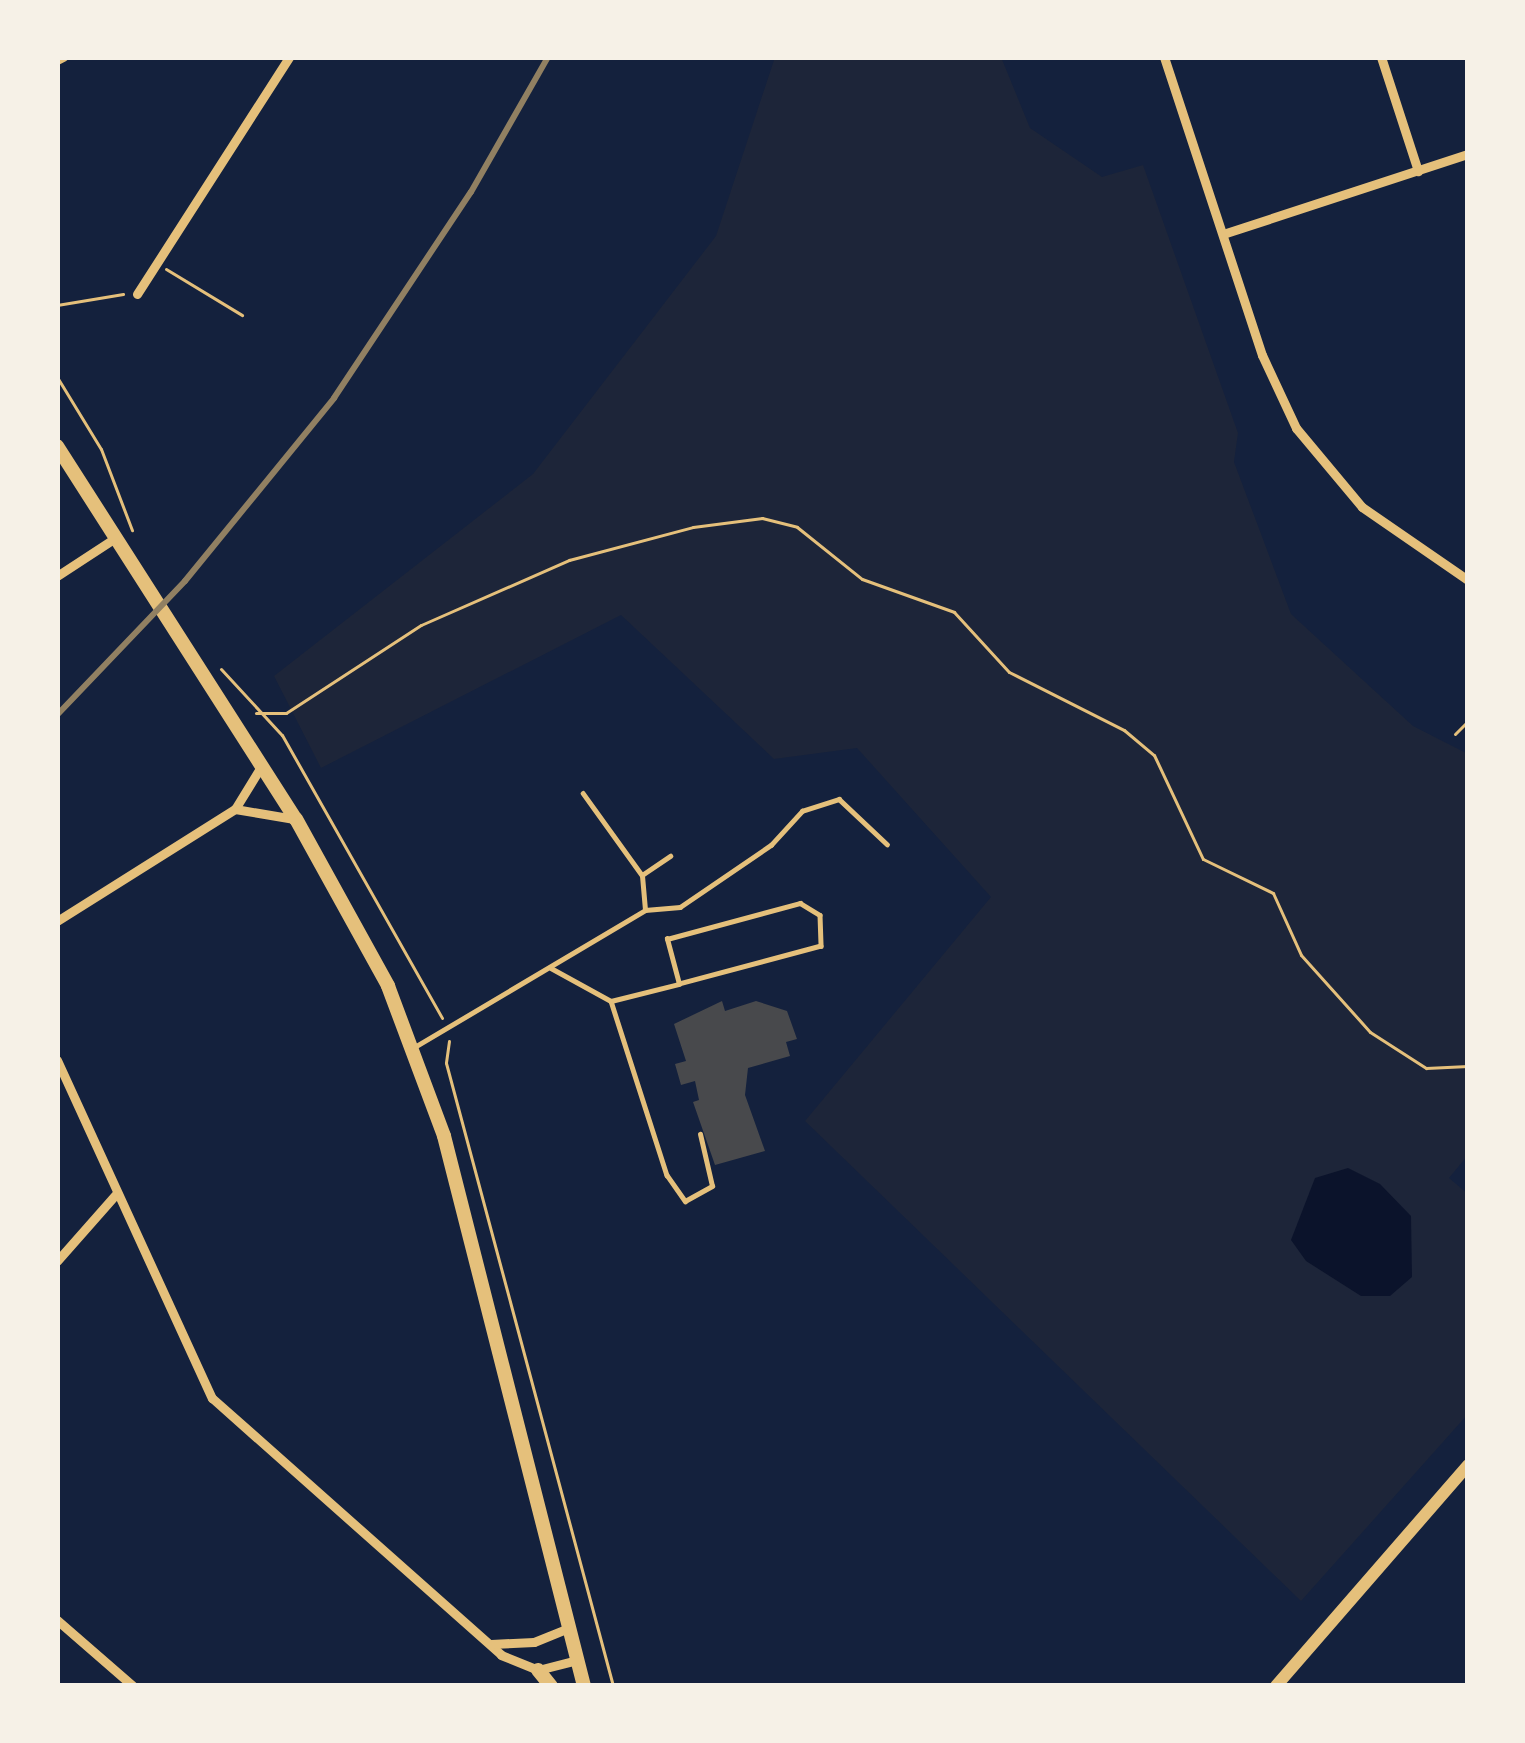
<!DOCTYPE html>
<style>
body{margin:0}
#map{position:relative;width:1525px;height:1743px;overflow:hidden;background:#14213d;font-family:"Fira Sans",sans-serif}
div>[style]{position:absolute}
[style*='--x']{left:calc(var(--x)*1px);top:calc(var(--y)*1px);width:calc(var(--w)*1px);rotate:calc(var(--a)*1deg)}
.green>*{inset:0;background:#1d2539}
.water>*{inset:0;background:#0b132b}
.building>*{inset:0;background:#48494c}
.path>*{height:3px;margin:-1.5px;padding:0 1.5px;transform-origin:1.5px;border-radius:1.5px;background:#e5c07b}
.service>*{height:4.5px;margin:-2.25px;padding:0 2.25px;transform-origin:2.25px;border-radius:2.25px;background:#e5c07b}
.minor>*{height:9px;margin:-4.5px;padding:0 4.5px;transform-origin:4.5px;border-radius:4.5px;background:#e5c07b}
.tertiary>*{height:12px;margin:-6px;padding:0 6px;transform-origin:6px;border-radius:6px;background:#e5c07b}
.secondary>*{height:14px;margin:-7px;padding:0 7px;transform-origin:7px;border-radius:7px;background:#e5c07b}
.rail>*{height:6px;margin:-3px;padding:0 3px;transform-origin:3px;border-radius:3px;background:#918062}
span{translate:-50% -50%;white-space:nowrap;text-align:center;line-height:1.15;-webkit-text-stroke:12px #f6f1e7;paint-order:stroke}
.frame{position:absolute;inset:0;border:60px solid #f6f1e7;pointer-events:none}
</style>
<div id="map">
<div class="green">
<i style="clip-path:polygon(775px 57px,1001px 57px,1030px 128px,1102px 177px,1143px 165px,1238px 433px,1234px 462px,1291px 614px,1413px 726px,1468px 754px,1468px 1155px,1449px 1178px,1468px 1194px,1468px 1414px,1301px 1601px,805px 1121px,991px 897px,857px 748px,774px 759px,621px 615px,321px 768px,274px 676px,533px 474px,716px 236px)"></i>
</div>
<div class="water">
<i style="clip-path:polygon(1348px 1168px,1380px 1184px,1411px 1216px,1412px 1277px,1390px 1296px,1361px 1296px,1306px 1261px,1291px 1240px,1315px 1178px)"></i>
</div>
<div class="building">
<i style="clip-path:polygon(722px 1001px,725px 1011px,756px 1001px,787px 1011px,797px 1039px,786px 1042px,790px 1056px,748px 1068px,745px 1095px,765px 1151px,715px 1165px,693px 1102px,699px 1100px,695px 1081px,681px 1085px,675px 1064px,686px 1061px,674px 1024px)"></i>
</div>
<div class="path">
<i style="--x:166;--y:269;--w:89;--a:31.2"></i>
<i style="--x:57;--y:305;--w:67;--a:-9.5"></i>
<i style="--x:57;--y:377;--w:84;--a:58.6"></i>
<i style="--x:101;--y:449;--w:87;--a:69.1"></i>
<i style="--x:221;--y:669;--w:90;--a:47.3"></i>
<i style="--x:282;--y:735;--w:325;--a:60.5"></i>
<i style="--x:256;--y:713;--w:30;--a:0"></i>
<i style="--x:286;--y:713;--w:161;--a:-33.1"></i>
<i style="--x:421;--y:625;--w:162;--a:-23.7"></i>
<i style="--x:569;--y:560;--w:128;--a:-14.9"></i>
<i style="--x:693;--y:527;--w:70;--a:-7.4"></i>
<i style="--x:762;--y:518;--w:36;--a:14"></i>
<i style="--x:797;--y:527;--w:83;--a:38.7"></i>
<i style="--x:862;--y:579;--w:98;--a:19.7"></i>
<i style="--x:954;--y:612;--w:81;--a:47.5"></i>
<i style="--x:1009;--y:672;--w:129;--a:26.8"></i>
<i style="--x:1124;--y:730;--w:39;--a:40"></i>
<i style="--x:1154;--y:755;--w:115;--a:64.8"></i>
<i style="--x:1203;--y:859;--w:78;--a:25.9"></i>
<i style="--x:1273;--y:893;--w:68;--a:65.7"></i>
<i style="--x:1301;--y:955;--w:103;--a:48.1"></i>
<i style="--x:1370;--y:1032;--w:67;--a:32.7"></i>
<i style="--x:1426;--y:1068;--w:42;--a:-2.7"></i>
<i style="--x:1455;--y:734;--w:18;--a:-45"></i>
<i style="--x:449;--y:1041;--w:22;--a:98"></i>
<i style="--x:446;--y:1063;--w:645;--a:74.99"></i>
</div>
<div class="service">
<i style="--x:583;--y:793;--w:101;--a:54.3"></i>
<i style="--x:645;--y:910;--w:35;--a:-95"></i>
<i style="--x:642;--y:875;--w:34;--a:-34"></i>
<i style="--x:551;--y:968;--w:68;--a:28.8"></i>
<i style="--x:611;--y:1001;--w:70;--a:-14"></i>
<i style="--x:679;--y:984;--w:47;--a:-104.9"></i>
<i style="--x:667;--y:939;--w:138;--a:-15.1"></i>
<i style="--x:800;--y:903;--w:23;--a:31"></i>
<i style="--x:820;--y:915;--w:31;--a:88"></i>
<i style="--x:821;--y:946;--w:147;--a:165"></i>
<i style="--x:611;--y:1001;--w:183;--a:72.2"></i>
<i style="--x:667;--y:1175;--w:32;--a:55"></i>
<i style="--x:685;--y:1201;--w:31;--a:-29"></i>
<i style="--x:712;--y:1186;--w:53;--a:-103"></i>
<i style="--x:413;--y:1048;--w:270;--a:-30.7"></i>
<i style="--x:645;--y:910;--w:35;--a:-5"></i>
<i style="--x:680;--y:907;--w:110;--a:-34.3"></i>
<i style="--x:771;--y:845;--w:46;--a:-47.6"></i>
<i style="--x:802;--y:811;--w:39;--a:-18"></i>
<i style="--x:839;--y:799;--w:66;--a:43.2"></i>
</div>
<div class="minor">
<i style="--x:1164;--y:57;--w:314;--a:71.8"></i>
<i style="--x:1262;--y:355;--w:81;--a:65"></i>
<i style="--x:1296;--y:428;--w:103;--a:50.1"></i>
<i style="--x:1362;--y:507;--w:129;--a:34.6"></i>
<i style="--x:1381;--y:57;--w:120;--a:72"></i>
<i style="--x:57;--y:60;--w:7;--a:-27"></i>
<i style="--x:1223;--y:234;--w:258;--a:-18.1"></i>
<i style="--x:137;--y:294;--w:282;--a:-57.3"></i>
<i style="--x:57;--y:576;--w:69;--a:-33.2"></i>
<i style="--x:235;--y:809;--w:60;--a:9.6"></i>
<i style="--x:57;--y:921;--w:210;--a:-32.2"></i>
<i style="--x:235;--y:809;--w:52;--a:-58.5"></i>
<i style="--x:57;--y:1060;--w:372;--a:65.4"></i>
<i style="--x:212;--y:1398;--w:387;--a:41.6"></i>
<i style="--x:501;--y:1655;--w:40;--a:22"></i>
<i style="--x:538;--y:1670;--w:40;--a:-14.4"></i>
<i style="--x:57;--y:1261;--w:89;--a:-48.6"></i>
<i style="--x:57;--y:1620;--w:101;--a:41"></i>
<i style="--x:491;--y:1644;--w:43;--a:-2.7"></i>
<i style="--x:534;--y:1642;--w:37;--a:-22"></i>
</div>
<div class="tertiary">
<i style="--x:1276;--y:1686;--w:293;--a:-49"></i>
</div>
<div class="secondary">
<i style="--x:57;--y:446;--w:443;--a:57.4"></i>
<i style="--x:296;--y:819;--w:191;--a:61.1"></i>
<i style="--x:388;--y:986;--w:160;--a:69.5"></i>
<i style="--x:444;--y:1136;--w:568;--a:75.72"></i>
<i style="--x:538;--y:1670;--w:21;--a:51"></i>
</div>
<div class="rail">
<i style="--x:57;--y:715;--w:185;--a:-46.3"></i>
<i style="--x:185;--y:581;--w:236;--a:-50.8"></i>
<i style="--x:334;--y:398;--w:247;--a:-56.4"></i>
<i style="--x:471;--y:192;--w:155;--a:-60.3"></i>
</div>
<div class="frame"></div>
</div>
